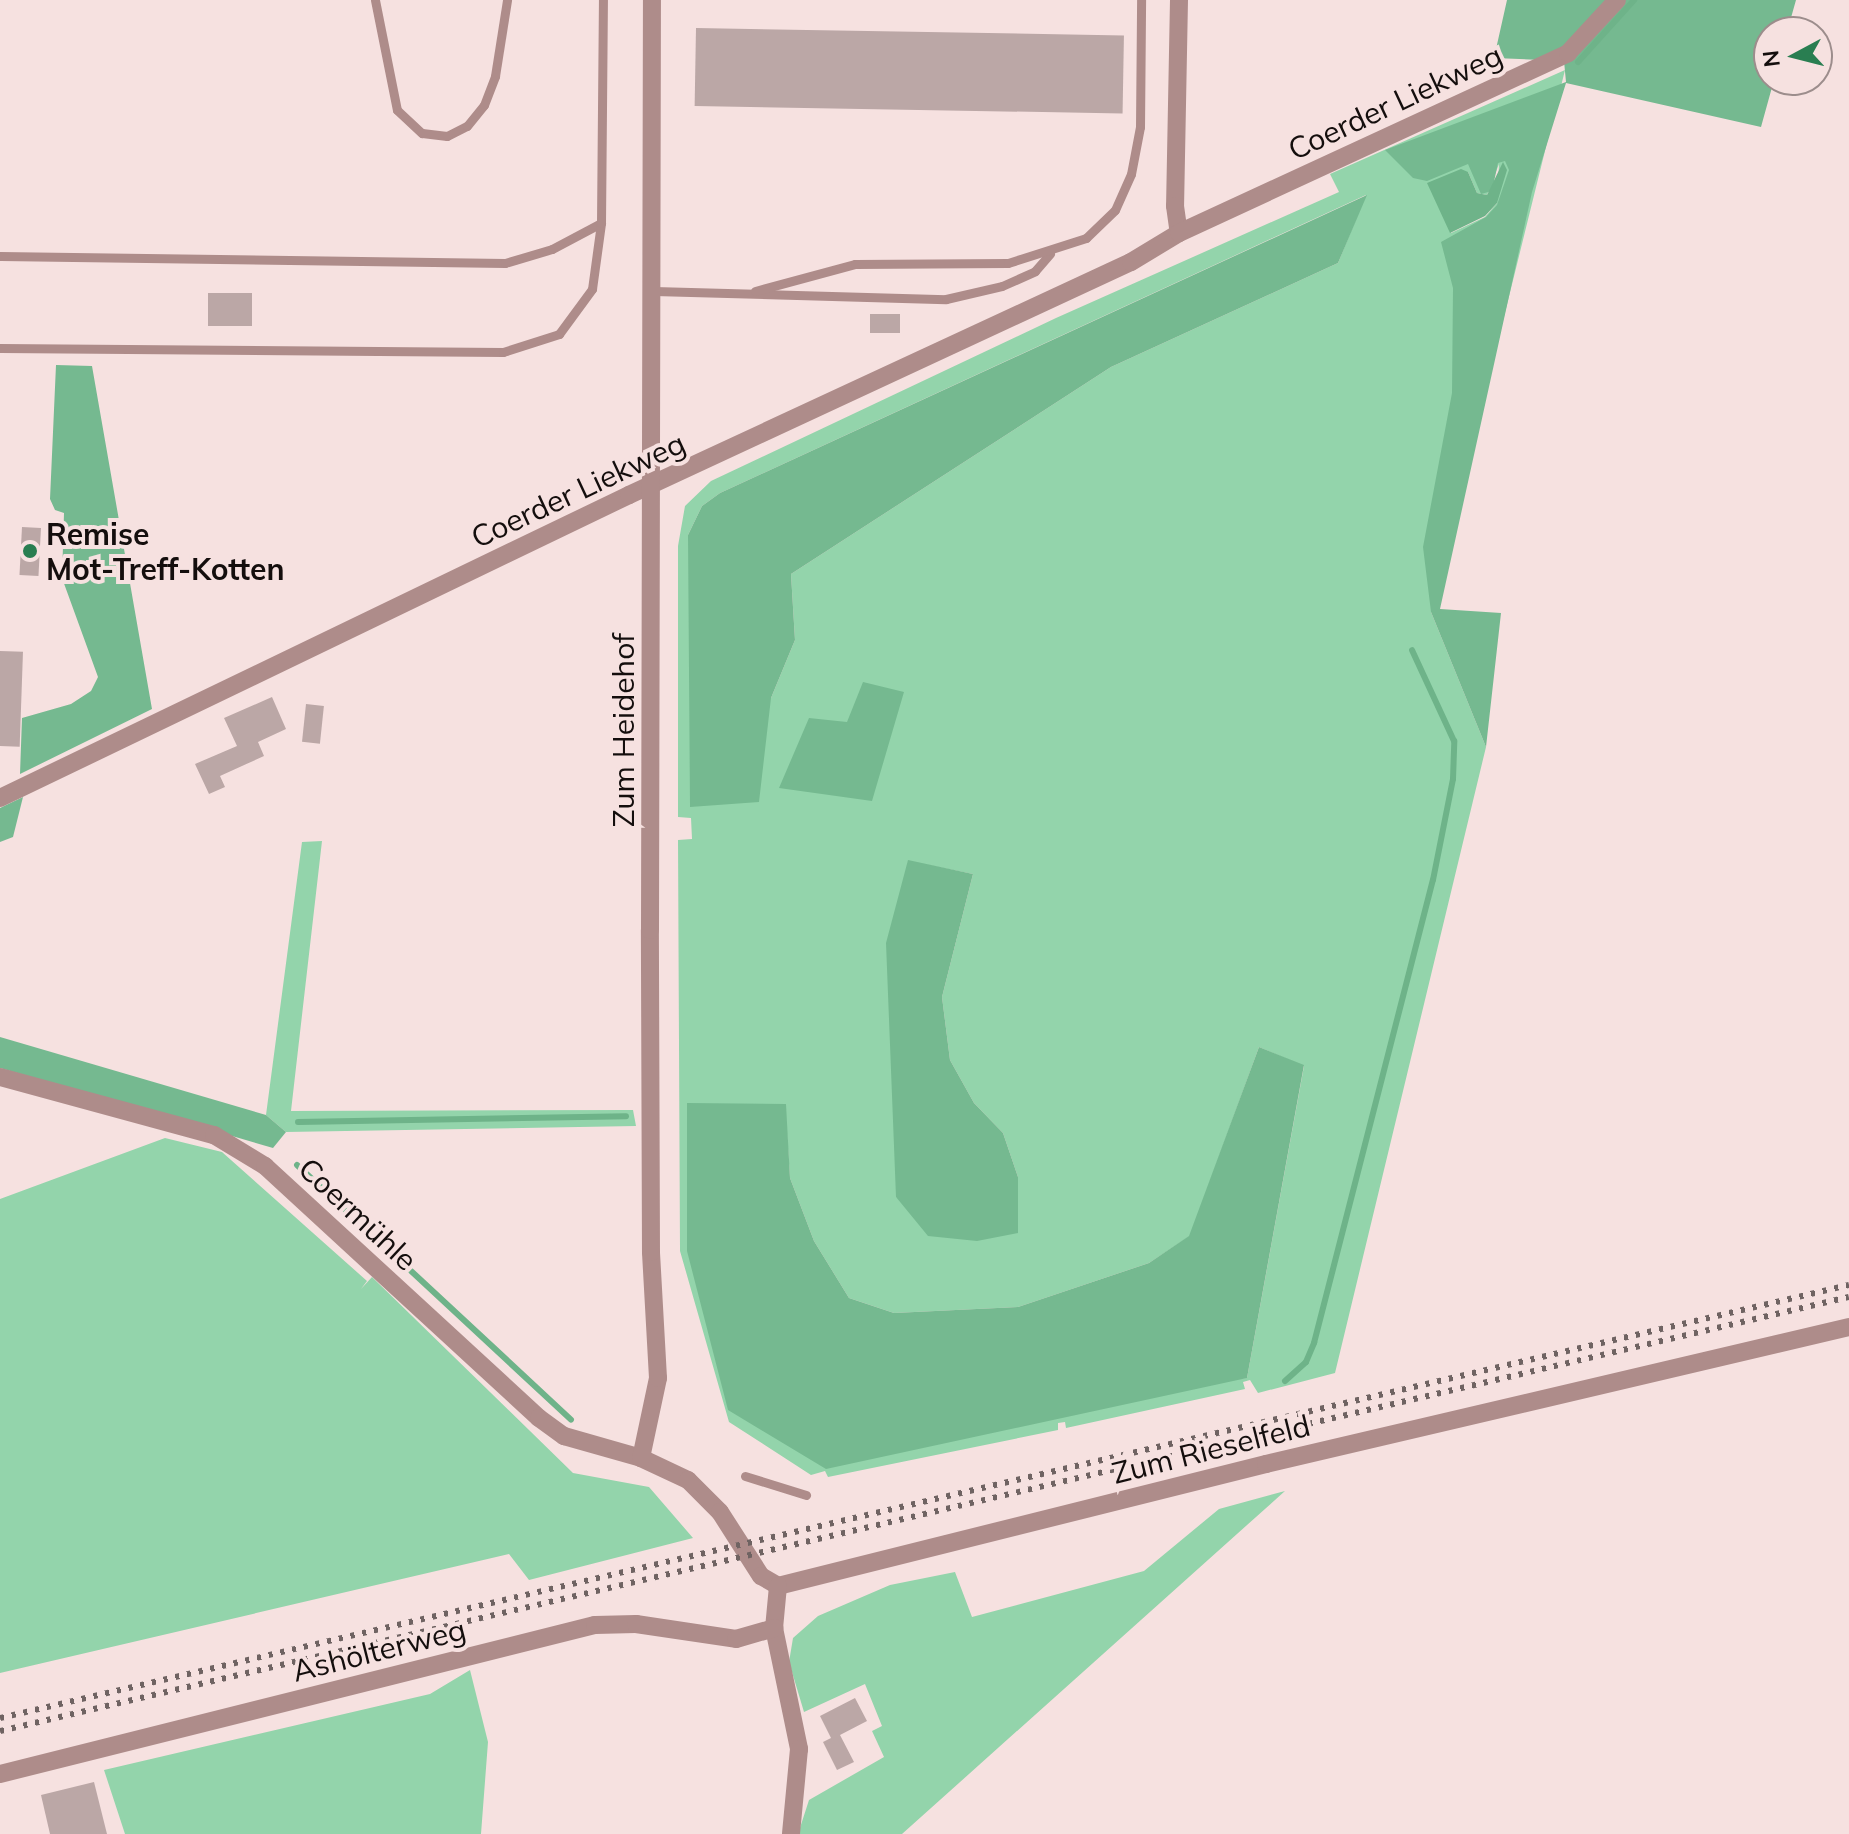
<!DOCTYPE html>
<meta charset="utf-8">
<style>
body{margin:0}
#map{position:relative;width:1849px;height:1834px;overflow:hidden;background:#f6e1e0;font-family:Mulish,sans-serif}
div>[style]{position:absolute}
[style*='--x']{left:calc(var(--x)*1px);top:calc(var(--y)*1px);width:calc(var(--w)*1px);rotate:calc(var(--a)*1deg)}
.green>*{inset:0;background:#93d4ab}
.forest>*{inset:0;background:#75b990}
.water>*{inset:0;background:#6eb389}
.stream>*{height:6px;margin:-3px;padding:0 3px;transform-origin:3px;border-radius:3px;background:#6eb389}
.building>*{inset:0;background:#bba7a6;transform-origin:0 0}
.lane>*{height:9px;margin:-4.5px;padding:0 4.5px;transform-origin:4.5px;border-radius:4.5px;background:#ae8c8a}
.street>*{height:18px;margin:-9px;padding:0 9px;transform-origin:9px;border-radius:9px;background:#ae8c8a}
.rail>*{height:6px;margin-top:-3px;transform-origin:0;background:repeating-linear-gradient(90deg,#6f6362 0 4px,transparent 0 12px)}
.dots>*{width:22px;height:22px;translate:-50% -50%;box-sizing:border-box;border:4px solid #f6e1e0;border-radius:50%}
span{translate:-50% -50%;white-space:nowrap;text-align:center;line-height:1.15;-webkit-text-stroke:8px #f6e1e0;paint-order:stroke}
.street-label{font-size:30px;color:#140e0d}
.poi-label{font-size:30px;color:#140e0d;font-weight:700}
.left{translate:0 -50%;text-align:left}
.north{position:absolute;left:1753px;top:16px;width:80px;height:80px;box-sizing:border-box;background:#f6e1e0;border:2px solid #9c8d8c;border-radius:50%;rotate:263deg;font-size:22px;font-weight:700;line-height:32px;text-align:center;color:#140e0d}
.north::after{content:'';display:block;margin:auto;width:28px;height:36px;background:#297e51;clip-path:polygon(50% 0,100% 100%,50% 72%,0 100%)}
</style>
<div id="map">
<div class="green">
<i style="clip-path:polygon(evenodd,1565px 70px,1431px 612px,1486px 747px,1335px 1373px,1258px 1393px,1250px 1380px,1243px 1382px,1245px 1389px,1066px 1428px,1065px 1422px,1058px 1423px,1058px 1430px,828px 1477px,825px 1471px,811px 1475px,729px 1422px,680px 1251px,678px 840px,692px 839px,691px 818px,678px 817px,678px 546px,685px 506px,711px 481px,1056px 318px,1339px 192px,1330px 174px,1565px 70px,1499px 164px,1497px 203px,1485px 217px,1451px 233px,1441px 204px,1468px 172px,1477px 193px,1487px 195px,1499px 164px,1565px 70px,1366px 195px,1338px 263px,1111px 367px,791px 574px,795px 640px,771px 698px,688px 535px,702px 506px,720px 493px,1366px 195px,1565px 70px,908px 861px,973px 874px,942px 997px,950px 1060px,974px 1103px,1003px 1133px,1018px 1177px,1018px 1233px,896px 1197px,908px 861px,1565px 70px,1259px 1047px,1304px 1066px,1247px 1378px,728px 1410px,785px 1104px,790px 1178px,814px 1241px,849px 1298px,894px 1313px,1018px 1307px,1149px 1263px,1190px 1236px,1259px 1047px)"></i>
<i style="clip-path:polygon(322px 841px,291px 1111px,633px 1110px,636px 1126px,286px 1132px,266px 1115px,302px 842px)"></i>
<i style="clip-path:polygon(165px 1138px,222px 1152px,367px 1281px,361px 1289px,372px 1277px,573px 1473px,649px 1487px,693px 1538px,529px 1580px,509px 1554px,0 1673px,0 1199px)"></i>
<i style="clip-path:polygon(1285px 1491px,902px 1834px,798px 1834px,809px 1800px,884px 1757px,872px 1731px,882px 1726px,865px 1684px,804px 1712px,789px 1662px,793px 1638px,818px 1616px,890px 1585px,955px 1572px,972px 1617px,1144px 1571px,1219px 1509px)"></i>
<i style="clip-path:polygon(470px 1670px,488px 1742px,481px 1834px,125px 1834px,104px 1770px,430px 1694px)"></i>
</div>
<div class="forest">
<i style="clip-path:polygon(1507px 0,1796px 0,1787px 32px,1769px 32px,1769px 80px,1774px 80px,1761px 127px,1566px 83px,1532px 192px,1440px 609px,1501px 613px,1486px 747px,1431px 612px,1423px 547px,1452px 393px,1453px 288px,1441px 242px,1486px 217px,1497px 205px,1509px 170px,1505px 161px,1498px 163px,1492px 191px,1481px 194px,1468px 164px,1427px 181px,1413px 178px,1385px 150px,1566px 82px,1564px 61px,1494px 58px)"></i>
<i style="clip-path:polygon(1367px 195px,1338px 263px,1111px 367px,791px 574px,795px 640px,771px 698px,759px 802px,690px 807px,688px 535px,702px 506px,720px 493px)"></i>
<i style="clip-path:polygon(56px 365px,92px 366px,152px 709px,20px 774px,22px 718px,71px 704px,91px 691px,98px 677px,62px 578px,64px 513px,55px 510px,50px 499px)"></i>
<i style="clip-path:polygon(863px 682px,904px 692px,872px 801px,779px 788px,809px 718px,847px 722px)"></i>
<i style="clip-path:polygon(23px 797px,13px 837px,0 842px,0 808px)"></i>
<i style="clip-path:polygon(908px 860px,973px 874px,942px 997px,950px 1060px,974px 1103px,1003px 1133px,1018px 1177px,1018px 1233px,977px 1241px,928px 1236px,896px 1197px,886px 943px)"></i>
<i style="clip-path:polygon(0 1037px,266px 1115px,286px 1132px,273px 1148px,0 1068px)"></i>
<i style="clip-path:polygon(1259px 1047px,1304px 1065px,1247px 1378px,826px 1469px,728px 1410px,687px 1251px,687px 1103px,786px 1104px,790px 1178px,814px 1241px,849px 1298px,894px 1313px,1018px 1307px,1149px 1263px,1189px 1236px)"></i>
</div>
<div class="water">
<i style="clip-path:polygon(1503px 162px,1507px 170px,1497px 203px,1485px 216px,1450px 233px,1427px 183px,1461px 169px,1468px 172px,1477px 193px,1487px 195px)"></i>
</div>
<div class="stream">
<i style="--x:1578;--y:62;--w:84;--a:-47.9"></i>
<i style="--x:298;--y:1122;--w:328;--a:-1"></i>
<i style="--x:297;--y:1165;--w:374;--a:42.9"></i>
<i style="--x:1285;--y:1381;--w:28;--a:-42"></i>
<i style="--x:1306;--y:1362;--w:21;--a:-67"></i>
<i style="--x:1314;--y:1343;--w:478;--a:-75.6"></i>
<i style="--x:1433;--y:880;--w:103;--a:-78.8"></i>
<i style="--x:1453;--y:779;--w:38;--a:-88"></i>
<i style="--x:1454;--y:741;--w:100;--a:-114.8"></i>
</div>
<div class="building">
<i style="left:696px;top:28px;width:428px;height:78px;rotate:1deg"></i>
<i style="left:208px;top:293px;width:44px;height:33px"></i>
<i style="left:870px;top:314px;width:30px;height:19px"></i>
<i style="left:22px;top:527px;width:19px;height:48px;rotate:3deg"></i>
<i style="left:0;top:651px;width:23px;height:95px;rotate:2deg"></i>
<i style="clip-path:polygon(272px 697px,286px 729px,258px 742px,264px 756px,220px 776px,225px 787px,209px 794px,195px 764px,237px 746px,224px 718px)"></i>
<i style="left:306px;top:704px;width:18px;height:38px;rotate:6deg"></i>
<i style="clip-path:polygon(855px 1698px,867px 1721px,840px 1735px,854px 1762px,837px 1770px,823px 1742px,831px 1738px,820px 1716px)"></i>
<i style="clip-path:polygon(94px 1782px,107px 1834px,50px 1834px,41px 1795px)"></i>
</div>
<div class="lane">
<i style="--x:375;--y:0;--w:112;--a:78.7"></i>
<i style="--x:397;--y:110;--w:34;--a:43"></i>
<i style="--x:422;--y:133;--w:25;--a:7"></i>
<i style="--x:447;--y:136;--w:22;--a:-27"></i>
<i style="--x:467;--y:126;--w:27;--a:-51"></i>
<i style="--x:484;--y:105;--w:31;--a:-69"></i>
<i style="--x:495;--y:76;--w:77;--a:-81"></i>
<i style="--x:0;--y:256;--w:505;--a:0.79"></i>
<i style="--x:505;--y:263;--w:49;--a:-16.6"></i>
<i style="--x:552;--y:249;--w:55;--a:-28"></i>
<i style="--x:654;--y:291;--w:292;--a:1.6"></i>
<i style="--x:946;--y:299;--w:57;--a:-13.1"></i>
<i style="--x:1002;--y:286;--w:36;--a:-24"></i>
<i style="--x:1035;--y:271;--w:23;--a:-49"></i>
<i style="--x:755;--y:291;--w:104;--a:-15.1"></i>
<i style="--x:855;--y:264;--w:153;--a:-0.4"></i>
<i style="--x:1008;--y:263;--w:82;--a:-17.8"></i>
<i style="--x:1086;--y:238;--w:40;--a:-44"></i>
<i style="--x:1115;--y:210;--w:39;--a:-66"></i>
<i style="--x:1131;--y:174;--w:48;--a:-79.2"></i>
<i style="--x:1140;--y:127;--w:127;--a:-89.5"></i>
<i style="--x:0;--y:348;--w:503;--a:0.46"></i>
<i style="--x:503;--y:352;--w:59;--a:-17.8"></i>
<i style="--x:559;--y:334;--w:56;--a:-53.7"></i>
<i style="--x:592;--y:289;--w:67;--a:-82.2"></i>
<i style="--x:601;--y:223;--w:223;--a:-89.5"></i>
<i style="--x:745;--y:1476;--w:64;--a:17.3"></i>
</div>
<div class="street">
<i style="--x:1179;--y:0;--w:206;--a:91.1"></i>
<i style="--x:1175;--y:206;--w:27;--a:82"></i>
<i style="--x:0;--y:798;--w:698;--a:-25.72"></i>
<i style="--x:629;--y:495;--w:553;--a:-24.9"></i>
<i style="--x:1131;--y:262;--w:56;--a:-31.1"></i>
<i style="--x:1179;--y:233;--w:429;--a:-24.8"></i>
<i style="--x:1568;--y:53;--w:72;--a:-47.2"></i>
<i style="--x:0;--y:1077;--w:222;--a:15.2"></i>
<i style="--x:214;--y:1135;--w:60;--a:31.3"></i>
<i style="--x:265;--y:1166;--w:372;--a:42.6"></i>
<i style="--x:539;--y:1418;--w:31;--a:36"></i>
<i style="--x:564;--y:1436;--w:80;--a:15.9"></i>
<i style="--x:641;--y:1458;--w:52;--a:25.1"></i>
<i style="--x:688;--y:1480;--w:45;--a:45"></i>
<i style="--x:720;--y:1512;--w:76;--a:57.4"></i>
<i style="--x:761;--y:1576;--w:20;--a:30"></i>
<i style="--x:778;--y:1586;--w:503;--a:-14.04"></i>
<i style="--x:1266;--y:1464;--w:599;--a:-13.22"></i>
<i style="--x:641;--y:1458;--w:82;--a:-78"></i>
<i style="--x:658;--y:1378;--w:126;--a:-93.2"></i>
<i style="--x:651;--y:1252;--w:322;--a:-90.2"></i>
<i style="--x:650;--y:930;--w:930;--a:-89.88"></i>
<i style="--x:778;--y:1586;--w:42;--a:95.4"></i>
<i style="--x:774;--y:1628;--w:124;--a:78.3"></i>
<i style="--x:799;--y:1749;--w:85;--a:95.4"></i>
<i style="--x:0;--y:1774;--w:613;--a:-14.06"></i>
<i style="--x:595;--y:1625;--w:41;--a:-1.4"></i>
<i style="--x:636;--y:1624;--w:101;--a:8.5"></i>
<i style="--x:736;--y:1639;--w:40;--a:-16"></i>
</div>
<div class="rail">
<i style="--x:0;--y:1718;--w:1899;--a:-13.18"></i>
<i style="--x:0;--y:1731;--w:1899;--a:-13.21"></i>
</div>
<div class="dots">
<i style="left:30px;top:551px;background:#297e51"></i>
</div>
<div class="street-label">
<span style="left:1395px;top:102px;rotate:-25deg">Coerder Liekweg</span>
<span style="left:578px;top:490px;rotate:-25deg">Coerder Liekweg</span>
<span style="left:623px;top:730px;rotate:-90deg">Zum Heidehof</span>
<span style="left:358px;top:1214px;rotate:43deg">Coermühle</span>
<span style="left:1211px;top:1449px;rotate:-14deg">Zum Rieselfeld</span>
<span style="left:379px;top:1650px;rotate:-14deg">Ashölterweg</span>
</div>
<div class="poi-label">
<span class="left" style="left:46px;top:551px">Remise<br>Mot-Treff-Kotten</span>
</div>
<div class="north">N</div>
</div>
